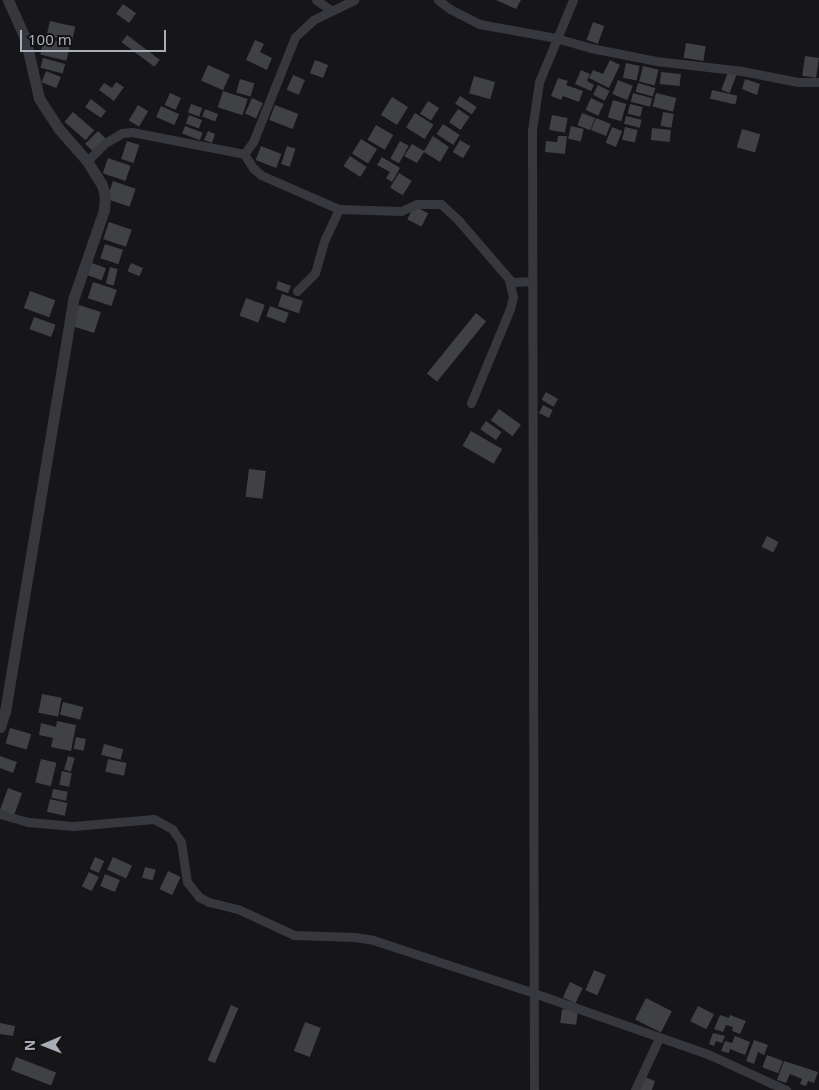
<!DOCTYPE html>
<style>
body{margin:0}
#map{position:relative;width:819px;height:1090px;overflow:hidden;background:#161618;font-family:"Noto Sans",sans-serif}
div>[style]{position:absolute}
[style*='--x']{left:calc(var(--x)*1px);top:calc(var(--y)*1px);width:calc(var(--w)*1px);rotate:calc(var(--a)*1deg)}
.building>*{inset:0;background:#404145;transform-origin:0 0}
.minor>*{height:9px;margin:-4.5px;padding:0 4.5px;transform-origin:4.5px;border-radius:4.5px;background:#37383d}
.tertiary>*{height:11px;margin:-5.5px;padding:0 5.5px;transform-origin:5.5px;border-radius:5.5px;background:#37383d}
span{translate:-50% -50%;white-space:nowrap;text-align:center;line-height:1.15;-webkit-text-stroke:4.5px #111113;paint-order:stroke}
.north{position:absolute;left:20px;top:1020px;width:50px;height:50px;-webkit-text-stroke:4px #111113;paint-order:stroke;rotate:269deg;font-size:14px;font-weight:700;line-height:20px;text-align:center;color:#a8adb8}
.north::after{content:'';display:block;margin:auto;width:18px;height:22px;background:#a8adb8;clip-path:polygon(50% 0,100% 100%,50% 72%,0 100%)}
.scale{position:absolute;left:20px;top:30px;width:146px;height:22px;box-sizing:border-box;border:2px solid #a8adb8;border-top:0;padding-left:6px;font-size:15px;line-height:18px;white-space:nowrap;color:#a8adb8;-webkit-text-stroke:4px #111113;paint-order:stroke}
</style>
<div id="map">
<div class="building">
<i style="clip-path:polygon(496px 0,521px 0,516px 9px)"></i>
<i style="left:123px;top:4px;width:16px;height:12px;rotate:35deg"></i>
<i style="left:50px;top:21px;width:26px;height:15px;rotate:13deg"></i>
<i style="left:593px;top:22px;width:12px;height:19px;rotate:20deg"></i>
<i style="left:127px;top:35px;width:41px;height:9px;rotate:37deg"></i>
<i style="left:44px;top:38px;width:27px;height:17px;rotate:13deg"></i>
<i style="clip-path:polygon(255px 40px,264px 44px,260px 52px,272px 58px,267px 70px,246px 60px)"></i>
<i style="left:686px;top:43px;width:20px;height:15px;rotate:9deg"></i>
<i style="left:805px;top:56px;width:14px;height:20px;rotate:8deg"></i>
<i style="left:43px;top:58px;width:23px;height:10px;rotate:15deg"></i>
<i style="left:315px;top:60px;width:14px;height:14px;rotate:21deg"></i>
<i style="clip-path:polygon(610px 60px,620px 65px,609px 88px,589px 78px,593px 70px,603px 74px)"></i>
<i style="left:626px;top:63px;width:14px;height:15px;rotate:12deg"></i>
<i style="left:208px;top:65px;width:24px;height:17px;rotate:24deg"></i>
<i style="left:643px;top:66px;width:16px;height:16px;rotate:14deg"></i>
<i style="clip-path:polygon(581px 70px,590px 74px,587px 81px,594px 85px,591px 91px,575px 84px)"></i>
<i style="left:46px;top:71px;width:16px;height:12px;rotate:22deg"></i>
<i style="left:661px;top:72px;width:20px;height:12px;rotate:6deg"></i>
<i style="left:728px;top:72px;width:9px;height:19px;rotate:21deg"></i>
<i style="left:293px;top:75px;width:13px;height:16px;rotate:23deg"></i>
<i style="left:474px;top:76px;width:22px;height:18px;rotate:16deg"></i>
<i style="clip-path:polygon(558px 78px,568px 81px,566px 85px,583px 91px,579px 102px,563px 96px,561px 100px,551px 96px)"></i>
<i style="left:240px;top:79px;width:15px;height:14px;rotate:16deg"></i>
<i style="clip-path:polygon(745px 79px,760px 84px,757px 95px,742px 89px)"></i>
<i style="left:618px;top:80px;width:16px;height:15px;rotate:22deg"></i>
<i style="clip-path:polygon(116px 82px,124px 87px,114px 101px,99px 90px,104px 83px,112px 88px)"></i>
<i style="left:638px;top:83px;width:18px;height:9px;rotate:16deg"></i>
<i style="left:598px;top:85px;width:13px;height:11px;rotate:27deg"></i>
<i style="left:712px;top:90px;width:26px;height:9px;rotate:13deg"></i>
<i style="left:223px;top:91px;width:26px;height:17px;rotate:18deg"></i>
<i style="left:170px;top:93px;width:12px;height:13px;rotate:24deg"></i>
<i style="left:633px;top:93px;width:20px;height:9px;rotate:15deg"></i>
<i style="left:656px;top:93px;width:21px;height:14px;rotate:14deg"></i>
<i style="left:460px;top:96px;width:20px;height:9px;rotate:33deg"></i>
<i style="left:392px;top:97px;width:19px;height:21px;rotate:32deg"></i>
<i style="left:252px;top:98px;width:12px;height:17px;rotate:24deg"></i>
<i style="left:591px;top:98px;width:14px;height:13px;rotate:25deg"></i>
<i style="clip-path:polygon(91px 99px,106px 111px,101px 118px,85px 107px)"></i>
<i style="left:613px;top:100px;width:14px;height:18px;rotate:17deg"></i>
<i style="left:428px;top:101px;width:13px;height:15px;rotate:32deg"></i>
<i style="left:191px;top:104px;width:12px;height:9px;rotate:20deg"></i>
<i style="left:630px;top:104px;width:13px;height:10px;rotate:13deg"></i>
<i style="left:138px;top:105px;width:12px;height:18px;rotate:31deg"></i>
<i style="left:275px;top:105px;width:25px;height:16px;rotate:21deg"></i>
<i style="left:161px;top:106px;width:20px;height:12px;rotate:24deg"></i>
<i style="left:205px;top:109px;width:14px;height:8px;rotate:21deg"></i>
<i style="left:458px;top:109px;width:14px;height:16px;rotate:34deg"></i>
<i style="left:73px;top:112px;width:28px;height:13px;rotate:41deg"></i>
<i style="left:663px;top:112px;width:11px;height:14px;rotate:10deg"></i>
<i style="left:415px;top:113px;width:22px;height:17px;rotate:32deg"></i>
<i style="left:582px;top:113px;width:14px;height:13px;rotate:21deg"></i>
<i style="left:189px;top:115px;width:14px;height:9px;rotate:21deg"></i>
<i style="left:552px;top:115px;width:16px;height:15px;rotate:11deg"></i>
<i style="left:626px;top:116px;width:16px;height:8px;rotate:14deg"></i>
<i style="left:596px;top:118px;width:16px;height:13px;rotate:22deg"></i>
<i style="left:443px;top:124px;width:20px;height:12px;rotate:33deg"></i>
<i style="left:376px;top:125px;width:20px;height:17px;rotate:30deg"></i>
<i style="left:185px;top:126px;width:19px;height:8px;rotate:21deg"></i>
<i style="left:571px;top:126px;width:13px;height:13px;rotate:13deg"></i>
<i style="left:612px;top:127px;width:11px;height:17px;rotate:22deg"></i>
<i style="left:625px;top:127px;width:13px;height:13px;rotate:13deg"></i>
<i style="left:652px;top:128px;width:19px;height:12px;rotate:6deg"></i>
<i style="left:742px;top:129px;width:19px;height:19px;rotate:16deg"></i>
<i style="left:98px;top:131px;width:11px;height:18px;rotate:45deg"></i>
<i style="clip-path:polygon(208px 131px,215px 134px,212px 143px,204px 140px)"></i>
<i style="clip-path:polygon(433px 136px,449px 147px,440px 162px,424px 152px,417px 163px,404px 156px,412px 144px,424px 151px)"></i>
<i style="clip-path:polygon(558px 136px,567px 136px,565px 154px,545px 152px,546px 141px,557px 142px)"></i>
<i style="left:361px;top:139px;width:19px;height:17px;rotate:32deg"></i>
<i style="left:460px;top:140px;width:12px;height:14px;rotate:31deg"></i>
<i style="left:127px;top:141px;width:13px;height:19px;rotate:18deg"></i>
<i style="left:400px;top:141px;width:10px;height:20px;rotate:29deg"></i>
<i style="left:261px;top:146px;width:22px;height:15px;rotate:21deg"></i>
<i style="left:287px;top:146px;width:9px;height:19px;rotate:18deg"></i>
<i style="left:350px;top:156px;width:20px;height:12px;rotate:33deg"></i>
<i style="clip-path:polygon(382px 157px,400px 168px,392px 182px,386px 178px,390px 172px,377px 165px)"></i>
<i style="left:108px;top:158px;width:24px;height:16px;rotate:19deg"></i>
<i style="left:399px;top:173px;width:15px;height:17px;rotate:32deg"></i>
<i style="left:113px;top:181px;width:24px;height:19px;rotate:19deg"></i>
<i style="left:414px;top:206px;width:16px;height:15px;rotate:27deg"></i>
<i style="left:109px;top:222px;width:24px;height:18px;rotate:19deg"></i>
<i style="left:105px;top:244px;width:19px;height:15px;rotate:18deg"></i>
<i style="left:92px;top:263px;width:15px;height:13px;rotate:20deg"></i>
<i style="left:131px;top:263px;width:13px;height:9px;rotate:23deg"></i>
<i style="left:110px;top:267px;width:8px;height:17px;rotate:14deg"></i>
<i style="clip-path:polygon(278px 281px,291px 286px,288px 293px,276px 289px)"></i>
<i style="left:93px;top:282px;width:25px;height:17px;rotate:18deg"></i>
<i style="left:30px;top:291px;width:27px;height:18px;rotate:20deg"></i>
<i style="left:282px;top:294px;width:22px;height:13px;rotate:18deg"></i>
<i style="left:246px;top:298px;width:20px;height:19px;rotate:20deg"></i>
<i style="left:79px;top:305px;width:23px;height:22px;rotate:18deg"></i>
<i style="left:270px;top:306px;width:20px;height:11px;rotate:20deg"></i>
<i style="left:476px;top:313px;width:13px;height:78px;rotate:39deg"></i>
<i style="left:34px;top:317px;width:23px;height:13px;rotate:20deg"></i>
<i style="left:546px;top:392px;width:14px;height:9px;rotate:30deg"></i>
<i style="left:543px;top:405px;width:11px;height:9px;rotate:27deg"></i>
<i style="left:499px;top:409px;width:27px;height:14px;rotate:36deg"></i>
<i style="left:486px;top:421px;width:19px;height:10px;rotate:35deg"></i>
<i style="left:471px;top:431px;width:36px;height:17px;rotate:30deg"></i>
<i style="left:249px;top:469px;width:17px;height:28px;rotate:7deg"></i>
<i style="left:767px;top:536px;width:13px;height:12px;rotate:27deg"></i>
<i style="left:42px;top:694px;width:20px;height:19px;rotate:11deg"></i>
<i style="left:63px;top:702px;width:21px;height:13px;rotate:14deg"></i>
<i style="clip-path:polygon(57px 721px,76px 725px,71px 751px,51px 747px,53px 738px,39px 735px,41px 723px,56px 727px)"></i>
<i style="left:10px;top:728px;width:22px;height:16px;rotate:16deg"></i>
<i style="left:76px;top:737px;width:10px;height:12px;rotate:11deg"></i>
<i style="left:104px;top:744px;width:20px;height:11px;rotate:15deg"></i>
<i style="clip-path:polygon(0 756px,17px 762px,13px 773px,0 768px)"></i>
<i style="left:68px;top:756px;width:7px;height:14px;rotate:16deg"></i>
<i style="left:41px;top:759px;width:16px;height:24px;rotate:14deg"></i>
<i style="left:108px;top:759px;width:19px;height:13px;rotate:12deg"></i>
<i style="left:62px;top:771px;width:10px;height:14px;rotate:11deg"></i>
<i style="left:8px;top:788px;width:15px;height:25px;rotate:20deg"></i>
<i style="left:53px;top:789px;width:15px;height:9px;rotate:11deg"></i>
<i style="left:50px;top:799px;width:18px;height:13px;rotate:13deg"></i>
<i style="left:95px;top:857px;width:10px;height:13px;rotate:24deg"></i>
<i style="left:113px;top:857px;width:21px;height:14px;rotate:25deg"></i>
<i style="left:145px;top:867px;width:11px;height:11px;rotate:15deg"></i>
<i style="left:168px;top:871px;width:14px;height:20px;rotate:25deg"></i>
<i style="left:89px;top:872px;width:11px;height:16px;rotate:27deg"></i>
<i style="left:105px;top:874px;width:16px;height:13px;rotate:22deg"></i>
<i style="left:594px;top:970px;width:13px;height:22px;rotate:23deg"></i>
<i style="left:570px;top:982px;width:14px;height:17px;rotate:25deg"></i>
<i style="left:646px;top:998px;width:29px;height:24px;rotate:27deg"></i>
<i style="left:231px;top:1005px;width:8px;height:60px;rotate:23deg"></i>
<i style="left:698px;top:1006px;width:18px;height:17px;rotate:27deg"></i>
<i style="left:562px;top:1009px;width:16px;height:14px;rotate:7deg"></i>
<i style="clip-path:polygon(720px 1015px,729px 1018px,730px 1015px,746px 1021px,740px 1034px,732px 1031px,733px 1027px,726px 1025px,723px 1032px,714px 1029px)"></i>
<i style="left:305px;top:1022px;width:17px;height:31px;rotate:21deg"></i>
<i style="clip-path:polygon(0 1023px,15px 1026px,13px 1036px,0 1034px)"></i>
<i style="clip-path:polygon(713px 1033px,725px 1036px,722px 1043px,716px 1041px,714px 1046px,709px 1044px)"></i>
<i style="clip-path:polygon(735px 1036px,750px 1042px,745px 1055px,730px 1049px,729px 1053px,721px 1051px,725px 1041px,732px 1043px)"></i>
<i style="clip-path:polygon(754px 1040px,768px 1045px,764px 1055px,758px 1052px,754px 1064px,746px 1061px)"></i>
<i style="left:767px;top:1055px;width:17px;height:13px;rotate:21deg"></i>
<i style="left:16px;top:1057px;width:43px;height:14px;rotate:21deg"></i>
<i style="clip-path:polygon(784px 1061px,818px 1072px,814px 1083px,808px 1081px,806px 1086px,800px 1084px,802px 1079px,790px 1074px,786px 1083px,777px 1080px)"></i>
<i style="clip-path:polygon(645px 1077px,655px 1081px,652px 1090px,640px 1090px)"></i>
</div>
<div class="minor">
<i style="--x:316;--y:0;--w:18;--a:34"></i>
<i style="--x:438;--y:0;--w:15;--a:37"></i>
<i style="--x:450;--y:9;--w:33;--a:27"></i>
<i style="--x:479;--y:24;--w:78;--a:10.3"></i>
<i style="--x:556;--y:38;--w:36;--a:16"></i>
<i style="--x:591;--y:48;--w:66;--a:11.3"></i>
<i style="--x:656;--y:61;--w:87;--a:6.6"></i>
<i style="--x:742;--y:71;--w:57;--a:11.1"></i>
<i style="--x:798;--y:82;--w:21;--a:0"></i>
<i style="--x:244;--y:154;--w:17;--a:57"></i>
<i style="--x:253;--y:168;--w:11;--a:41"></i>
<i style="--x:261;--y:175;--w:85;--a:23.6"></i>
<i style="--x:339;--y:209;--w:62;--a:1.8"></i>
<i style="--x:401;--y:211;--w:17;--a:-24"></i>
<i style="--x:417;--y:204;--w:24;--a:0"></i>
<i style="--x:441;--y:204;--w:25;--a:43"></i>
<i style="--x:459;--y:221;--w:77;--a:49.2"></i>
<i style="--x:509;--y:279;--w:5;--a:37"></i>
<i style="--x:513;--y:282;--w:19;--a:-3"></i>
<i style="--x:87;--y:161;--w:25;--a:-45"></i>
<i style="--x:105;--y:143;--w:20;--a:-30"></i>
<i style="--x:122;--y:133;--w:10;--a:-6"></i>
<i style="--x:132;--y:132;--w:114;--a:11.1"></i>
<i style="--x:244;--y:154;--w:15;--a:-53"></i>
<i style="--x:253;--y:142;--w:113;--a:-68.2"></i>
<i style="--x:295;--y:37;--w:25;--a:-43"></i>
<i style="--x:313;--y:20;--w:46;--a:-26"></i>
<i style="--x:297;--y:291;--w:25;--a:-45"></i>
<i style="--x:315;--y:273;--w:35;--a:-74"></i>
<i style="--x:325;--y:239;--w:33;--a:-65"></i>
<i style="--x:471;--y:403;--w:102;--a:-67.5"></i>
<i style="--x:510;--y:309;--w:12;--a:-76"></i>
<i style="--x:513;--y:297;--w:18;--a:-103"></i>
<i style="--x:0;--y:814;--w:29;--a:16"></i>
<i style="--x:28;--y:822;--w:45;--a:5.1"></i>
<i style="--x:73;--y:826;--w:81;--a:-4.9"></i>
<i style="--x:154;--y:819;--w:21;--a:29"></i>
<i style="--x:172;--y:829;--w:16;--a:55"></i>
<i style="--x:181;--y:842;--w:40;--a:81.5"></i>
<i style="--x:187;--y:882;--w:19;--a:51"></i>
<i style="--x:199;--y:897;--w:11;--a:27"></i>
<i style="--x:209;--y:902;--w:32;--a:14"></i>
<i style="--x:240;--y:910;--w:60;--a:24.8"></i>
<i style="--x:294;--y:935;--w:61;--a:1.9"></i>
<i style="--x:355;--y:937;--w:18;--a:9"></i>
<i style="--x:373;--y:940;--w:169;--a:18.2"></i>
<i style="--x:534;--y:993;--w:187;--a:19.4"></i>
<i style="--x:710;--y:1055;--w:84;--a:24.7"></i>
<i style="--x:534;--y:1090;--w:960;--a:-90.12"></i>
<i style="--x:532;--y:130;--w:49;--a:-81.7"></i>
<i style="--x:539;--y:82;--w:89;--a:-67.5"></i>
<i style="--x:635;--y:1090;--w:57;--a:-65.2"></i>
</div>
<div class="tertiary">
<i style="--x:0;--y:727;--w:16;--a:-72"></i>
<i style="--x:5;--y:712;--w:421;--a:-80.6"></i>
<i style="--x:74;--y:297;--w:92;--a:-71"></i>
<i style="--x:104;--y:210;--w:14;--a:-86"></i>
<i style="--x:105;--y:196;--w:11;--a:-105"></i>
<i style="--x:102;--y:185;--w:28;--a:-122"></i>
<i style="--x:87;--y:161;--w:43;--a:-131.2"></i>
<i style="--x:59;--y:129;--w:37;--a:-123"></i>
<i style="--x:39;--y:98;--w:62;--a:-103.1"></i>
<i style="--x:25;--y:38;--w:42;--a:-114.1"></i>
</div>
<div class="north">N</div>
<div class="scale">100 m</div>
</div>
